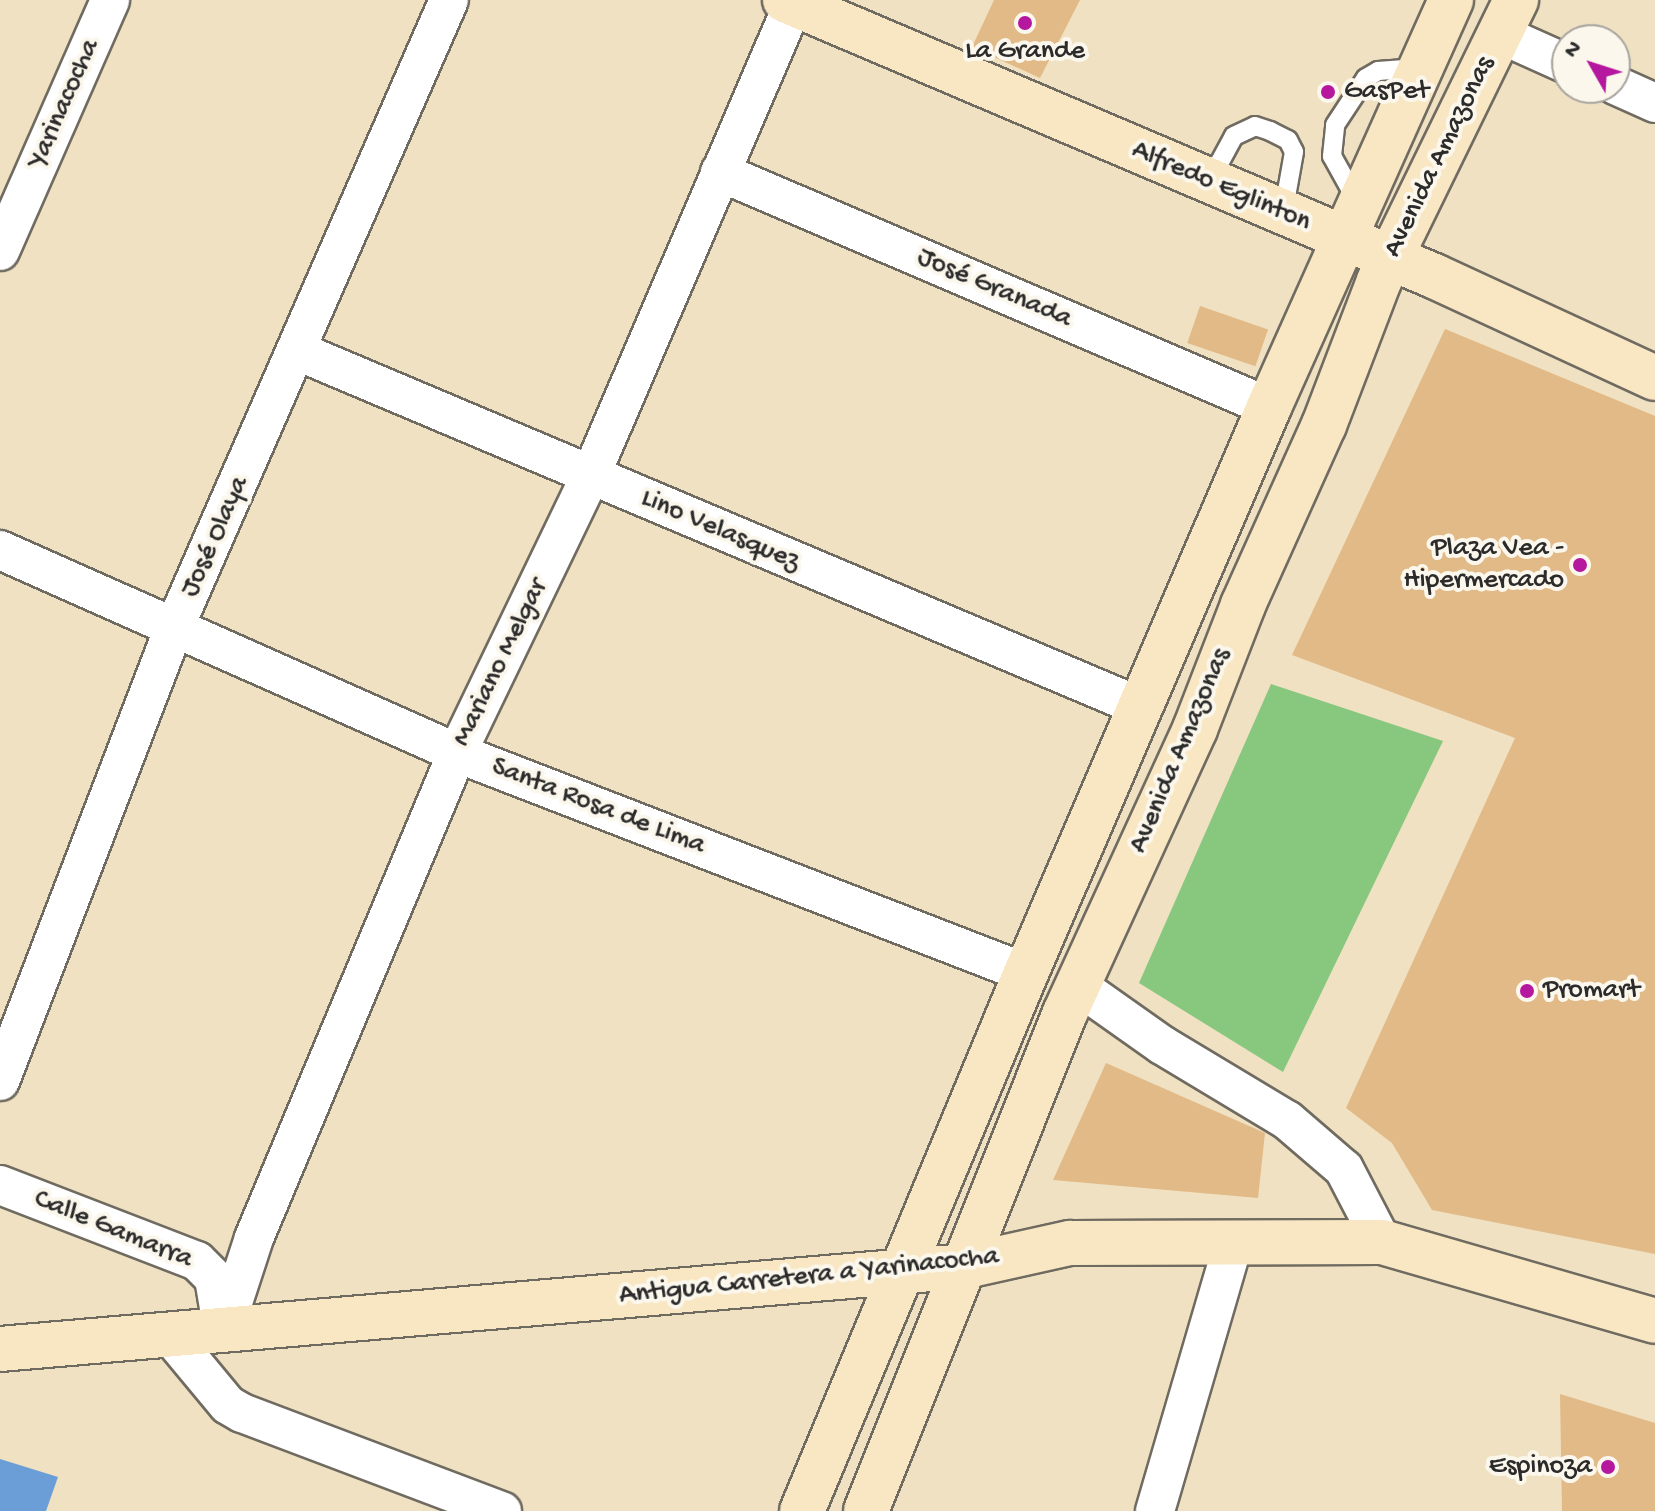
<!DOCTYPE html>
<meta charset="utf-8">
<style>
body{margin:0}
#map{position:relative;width:1655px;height:1511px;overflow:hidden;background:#efe1c2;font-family:"Gochi Hand",sans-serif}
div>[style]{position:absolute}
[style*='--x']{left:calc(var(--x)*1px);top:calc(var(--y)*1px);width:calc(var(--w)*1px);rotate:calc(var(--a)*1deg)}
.green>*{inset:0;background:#88c77e}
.water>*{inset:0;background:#6b9dd6}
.building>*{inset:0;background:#e2ba87;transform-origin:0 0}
.roads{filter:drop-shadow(2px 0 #706b60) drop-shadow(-2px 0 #706b60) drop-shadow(0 2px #706b60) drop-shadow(0 -2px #706b60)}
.lane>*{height:18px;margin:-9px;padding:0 9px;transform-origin:9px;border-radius:9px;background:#fff}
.street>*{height:38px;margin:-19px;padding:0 19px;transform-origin:19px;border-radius:19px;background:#fff}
.secondary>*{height:44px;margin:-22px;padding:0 22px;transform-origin:22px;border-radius:22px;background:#f9e7c3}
.dots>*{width:22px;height:22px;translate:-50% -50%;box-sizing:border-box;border:4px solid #fbf7ec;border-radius:50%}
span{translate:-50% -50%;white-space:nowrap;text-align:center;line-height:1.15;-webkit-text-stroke:8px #fbf7ec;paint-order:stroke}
.poi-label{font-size:28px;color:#2b2b2b}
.left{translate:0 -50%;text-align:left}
.right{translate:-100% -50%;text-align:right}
.street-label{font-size:28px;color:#2b2b2b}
.north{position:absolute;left:1551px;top:24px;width:80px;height:80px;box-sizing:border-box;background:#fbf7ec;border:2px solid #a8a59f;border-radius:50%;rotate:309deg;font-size:22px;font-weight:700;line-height:32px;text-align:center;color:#2b2b2b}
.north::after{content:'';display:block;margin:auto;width:28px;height:36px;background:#b5179e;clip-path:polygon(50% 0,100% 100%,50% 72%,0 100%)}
</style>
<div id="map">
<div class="green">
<i style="clip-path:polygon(1271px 684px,1443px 741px,1283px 1072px,1139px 983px)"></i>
</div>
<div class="water">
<i style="clip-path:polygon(0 1459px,58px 1477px,46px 1511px,0 1511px)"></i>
</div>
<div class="building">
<i style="clip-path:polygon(994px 0,1080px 0,1040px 78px,972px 47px)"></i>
<i style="left:1200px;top:306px;width:72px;height:39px;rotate:19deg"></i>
<i style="clip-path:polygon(1445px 329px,1655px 416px,1655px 1254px,1432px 1210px,1392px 1143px,1346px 1108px,1515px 738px,1292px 655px)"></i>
<i style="clip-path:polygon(1106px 1063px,1265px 1133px,1258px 1198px,1053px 1180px)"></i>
<i style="clip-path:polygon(1560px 1394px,1655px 1423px,1655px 1511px,1562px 1511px)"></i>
</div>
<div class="roads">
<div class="lane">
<i style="--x:1209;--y:182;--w:52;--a:-61.5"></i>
<i style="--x:1234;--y:136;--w:23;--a:-25"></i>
<i style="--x:1255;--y:126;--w:16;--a:18"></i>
<i style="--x:1270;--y:131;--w:20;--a:27"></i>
<i style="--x:1288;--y:140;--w:13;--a:63"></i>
<i style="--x:1294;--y:152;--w:63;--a:100.1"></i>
<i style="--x:1357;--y:201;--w:51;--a:-119.1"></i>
<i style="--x:1332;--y:156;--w:31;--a:-84"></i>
<i style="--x:1335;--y:125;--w:56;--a:-56.6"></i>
<i style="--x:1366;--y:78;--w:14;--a:-30"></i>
<i style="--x:1378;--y:71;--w:40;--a:-4.3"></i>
</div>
<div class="street">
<i style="--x:1500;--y:34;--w:73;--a:24.1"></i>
<i style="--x:1615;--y:85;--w:44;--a:24.2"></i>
<i style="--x:720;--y:172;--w:597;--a:23.17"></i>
<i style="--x:0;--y:251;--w:274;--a:-66.3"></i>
<i style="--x:300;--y:352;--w:913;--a:22.89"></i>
<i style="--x:0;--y:550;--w:500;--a:23.95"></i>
<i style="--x:457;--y:753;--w:610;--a:21.14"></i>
<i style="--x:1077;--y:985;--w:104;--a:35.2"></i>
<i style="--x:1162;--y:1045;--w:146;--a:31"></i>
<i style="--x:1287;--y:1120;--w:75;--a:40.7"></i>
<i style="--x:1344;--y:1169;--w:82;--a:62.5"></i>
<i style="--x:0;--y:1081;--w:487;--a:-69"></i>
<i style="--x:175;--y:626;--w:683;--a:-66.36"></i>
<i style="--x:0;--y:1185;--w:211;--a:21.1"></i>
<i style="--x:197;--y:1261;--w:24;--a:45"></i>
<i style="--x:214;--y:1278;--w:49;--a:80.5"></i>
<i style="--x:223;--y:1333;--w:100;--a:-71.9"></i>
<i style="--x:254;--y:1238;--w:526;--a:-67.29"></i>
<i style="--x:457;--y:753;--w:306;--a:-64.3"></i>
<i style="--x:590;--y:477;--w:519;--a:-66.74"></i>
<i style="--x:169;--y:1334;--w:92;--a:50.3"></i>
<i style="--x:228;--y:1405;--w:16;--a:30"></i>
<i style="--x:242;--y:1413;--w:278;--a:20.7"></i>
<i style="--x:1155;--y:1511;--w:277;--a:-73.7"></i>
</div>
<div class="secondary">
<i style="--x:785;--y:0;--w:705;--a:23.04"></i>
<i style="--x:1434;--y:276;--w:243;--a:24.8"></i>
<i style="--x:0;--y:1349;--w:970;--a:-4.91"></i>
<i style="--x:966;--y:1266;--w:107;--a:-12.5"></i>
<i style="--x:1070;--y:1243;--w:312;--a:-0.2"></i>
<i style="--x:1382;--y:1242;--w:284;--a:16.1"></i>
<i style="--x:802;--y:1511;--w:583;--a:-67.4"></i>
<i style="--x:1026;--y:973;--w:616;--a:-66.76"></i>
<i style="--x:1269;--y:407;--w:446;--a:-65.9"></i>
<i style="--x:866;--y:1511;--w:536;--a:-68.22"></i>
<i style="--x:1065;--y:1013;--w:312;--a:-65.4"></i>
<i style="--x:1195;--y:729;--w:133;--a:-68.8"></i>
<i style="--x:1243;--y:605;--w:197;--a:-65.8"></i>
<i style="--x:1324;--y:425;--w:154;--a:-69.1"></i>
<i style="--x:1379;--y:281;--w:313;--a:-64"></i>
</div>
</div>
<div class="dots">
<i style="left:1025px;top:23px;background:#b5179e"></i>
<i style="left:1328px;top:92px;background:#b5179e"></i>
<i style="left:1580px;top:565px;background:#b5179e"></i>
<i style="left:1527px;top:991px;background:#b5179e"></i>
<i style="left:1608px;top:1467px;background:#b5179e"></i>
</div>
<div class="poi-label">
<span style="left:1025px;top:52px">La Grande</span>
<span class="left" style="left:1344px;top:92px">GasPet</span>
<span class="right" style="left:1564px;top:565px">Plaza Vea -<br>Hipermercado</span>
<span class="left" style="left:1543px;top:991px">Promart</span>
<span class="right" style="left:1592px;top:1467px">Espinoza</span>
</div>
<div class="street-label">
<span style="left:65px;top:104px;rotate:-66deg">Yarinacocha</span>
<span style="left:1440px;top:157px;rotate:-64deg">Avenida Amazonas</span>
<span style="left:1221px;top:187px;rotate:23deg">Alfredo Eglinton</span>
<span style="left:994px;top:289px;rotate:23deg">José Granada</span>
<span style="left:720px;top:531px;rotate:23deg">Lino Velasquez</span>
<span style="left:216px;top:537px;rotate:-66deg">José Olaya</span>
<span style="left:501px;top:663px;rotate:-64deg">Mariano Melgar</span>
<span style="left:1181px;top:751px;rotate:-67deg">Avenida Amazonas</span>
<span style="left:598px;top:807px;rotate:21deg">Santa Rosa de Lima</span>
<span style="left:113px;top:1230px;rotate:22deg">Calle Gamarra</span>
<span style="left:809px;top:1277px;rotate:-6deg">Antigua Carretera a Yarinacocha</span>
</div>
<div class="north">N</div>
</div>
